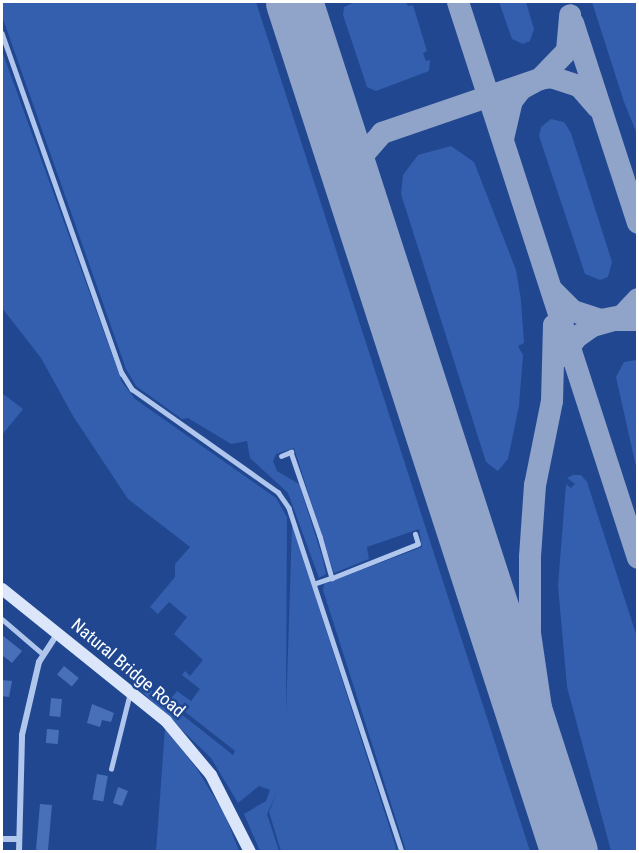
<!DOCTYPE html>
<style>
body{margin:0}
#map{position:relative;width:639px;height:853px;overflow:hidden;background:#204790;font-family:"Roboto Condensed",sans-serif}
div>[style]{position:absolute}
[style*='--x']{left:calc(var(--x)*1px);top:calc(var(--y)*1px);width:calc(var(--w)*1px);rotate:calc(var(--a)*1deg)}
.green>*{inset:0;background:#335fae}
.taxiway>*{height:22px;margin:-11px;padding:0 11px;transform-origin:11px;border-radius:11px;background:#90a3c8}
.runway>*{height:57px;margin:-28.5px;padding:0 28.5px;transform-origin:28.5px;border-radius:28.5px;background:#90a3c8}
.building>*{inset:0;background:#4870b8;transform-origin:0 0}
.service>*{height:4.5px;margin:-2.25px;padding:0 2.25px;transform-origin:2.25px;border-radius:2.25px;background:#b0c6ed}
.minor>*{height:6px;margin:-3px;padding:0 3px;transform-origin:3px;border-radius:3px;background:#b0c6ed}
.secondary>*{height:12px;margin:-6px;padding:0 6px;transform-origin:6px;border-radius:6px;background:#dce6fa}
span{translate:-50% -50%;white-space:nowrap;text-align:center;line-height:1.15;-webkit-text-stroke:5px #204790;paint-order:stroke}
.street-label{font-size:18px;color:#fff}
.frame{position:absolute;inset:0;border:3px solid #fff;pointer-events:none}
</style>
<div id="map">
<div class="green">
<i style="clip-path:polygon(2px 2px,256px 2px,530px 851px,406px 851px,323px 590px,324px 584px,422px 547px,419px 529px,367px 547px,369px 559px,334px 573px,294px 448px,276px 454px,273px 461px,277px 471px,299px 484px,322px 556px,326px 574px,319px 578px,288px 493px,250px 458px,247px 441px,231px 444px,188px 418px,182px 419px,136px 386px,126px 369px,2px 16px)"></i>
<i style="clip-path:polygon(355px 2px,406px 2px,408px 6px,413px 5px,427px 51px,423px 53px,426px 61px,430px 60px,429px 71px,376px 91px,367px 87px,343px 15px,344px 7px)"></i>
<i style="clip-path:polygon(499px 2px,526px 2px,534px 29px,530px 41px,523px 44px,512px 39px)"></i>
<i style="clip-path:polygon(592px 2px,637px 2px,637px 134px,624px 102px)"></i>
<i style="clip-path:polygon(2px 51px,122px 382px,135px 399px,276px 498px,287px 517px,286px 714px,292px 524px,397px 851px,281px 851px,269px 812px,277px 792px,267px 814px,279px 851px,260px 851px,244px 814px,266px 801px,270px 790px,259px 786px,238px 803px,211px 758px,133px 683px,132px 675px,233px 755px,235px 751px,170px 700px,177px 691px,191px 701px,200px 689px,182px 675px,185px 671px,190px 676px,203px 660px,174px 634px,187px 617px,169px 602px,158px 614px,150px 607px,175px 577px,175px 564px,190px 547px,128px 499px,73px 416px,41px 358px,2px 308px)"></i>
<i style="clip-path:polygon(551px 119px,564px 122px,571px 133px,612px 262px,608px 277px,600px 280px,585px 274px,539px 136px,541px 127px)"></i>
<i style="clip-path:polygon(451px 146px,474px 162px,516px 270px,521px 300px,524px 343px,518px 346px,523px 355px,519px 406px,508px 459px,498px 471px,486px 462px,401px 194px,403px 175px,418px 155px)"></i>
<i style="clip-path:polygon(637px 360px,638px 360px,637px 471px,616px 377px,624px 362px)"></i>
<i style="clip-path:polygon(2px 393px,23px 409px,2px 435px)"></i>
<i style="clip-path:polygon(573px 475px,581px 475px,587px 482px,637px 637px,637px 851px,611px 851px,567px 687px,558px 586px,566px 484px,571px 488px,575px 484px,567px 478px)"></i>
<i style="clip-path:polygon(165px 728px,197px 769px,225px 815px,239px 851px,156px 852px)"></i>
</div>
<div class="taxiway">
<i style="--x:458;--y:2;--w:584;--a:72.06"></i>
<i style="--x:573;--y:23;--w:210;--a:72"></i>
<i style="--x:304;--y:32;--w:30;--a:-84"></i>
<i style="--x:503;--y:139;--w:39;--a:-77"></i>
<i style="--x:512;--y:101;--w:15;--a:-53"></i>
<i style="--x:521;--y:89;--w:21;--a:-28"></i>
<i style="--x:540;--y:79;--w:11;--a:-10"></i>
<i style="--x:551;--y:77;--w:29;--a:18"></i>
<i style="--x:579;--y:86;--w:28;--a:49"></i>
<i style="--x:360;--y:203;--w:35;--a:-90"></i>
<i style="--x:360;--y:168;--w:15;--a:-74"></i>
<i style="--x:364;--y:154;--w:28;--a:-49"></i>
<i style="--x:382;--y:133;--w:167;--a:-18.9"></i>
<i style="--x:540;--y:79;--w:39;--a:-46"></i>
<i style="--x:567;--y:51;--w:36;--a:-85"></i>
<i style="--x:553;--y:291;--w:28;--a:45"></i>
<i style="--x:573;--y:311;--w:29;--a:18"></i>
<i style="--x:601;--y:320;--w:21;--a:-11"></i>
<i style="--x:622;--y:316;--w:23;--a:-47"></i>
<i style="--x:554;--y:325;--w:76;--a:91.5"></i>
<i style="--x:552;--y:401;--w:86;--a:101.4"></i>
<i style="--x:535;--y:485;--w:72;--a:94"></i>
<i style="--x:530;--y:557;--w:76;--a:90"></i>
<i style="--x:530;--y:633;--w:179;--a:81.6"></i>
<i style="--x:563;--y:356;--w:24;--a:-54"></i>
<i style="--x:577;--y:337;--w:19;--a:-35"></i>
<i style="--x:593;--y:326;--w:22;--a:-16"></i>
<i style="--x:614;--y:320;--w:24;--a:0"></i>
</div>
<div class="runway">
<i style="--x:294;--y:2;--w:893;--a:72.07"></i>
</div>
<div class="building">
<i style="clip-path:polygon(2px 635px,22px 651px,12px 663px,2px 655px)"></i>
<i style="left:64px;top:666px;width:19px;height:11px;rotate:39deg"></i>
<i style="clip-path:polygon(2px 680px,12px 681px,9px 697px,2px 696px)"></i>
<i style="left:51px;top:698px;width:11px;height:18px;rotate:5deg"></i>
<i style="clip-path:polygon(92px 704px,114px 713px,111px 722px,102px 720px,100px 727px,87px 723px)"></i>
<i style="left:47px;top:729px;width:12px;height:14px;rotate:5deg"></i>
<i style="left:97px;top:774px;width:11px;height:26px;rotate:10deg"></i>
<i style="clip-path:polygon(118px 787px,128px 791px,122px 806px,113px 803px)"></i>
<i style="left:40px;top:804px;width:12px;height:46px;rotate:5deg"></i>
</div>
<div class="service">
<i style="--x:2;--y:33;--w:361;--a:70.6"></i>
<i style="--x:122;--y:373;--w:19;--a:58"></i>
<i style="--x:132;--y:389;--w:179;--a:35.2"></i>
<i style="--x:278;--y:492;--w:19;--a:55"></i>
<i style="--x:289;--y:508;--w:362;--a:71.8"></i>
<i style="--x:281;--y:456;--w:11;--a:-22"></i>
<i style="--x:291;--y:452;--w:89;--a:71"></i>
<i style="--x:320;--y:536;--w:44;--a:74.1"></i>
<i style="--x:332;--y:578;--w:18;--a:161"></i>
<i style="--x:332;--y:578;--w:92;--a:-21.6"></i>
<i style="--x:418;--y:544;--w:10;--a:-107"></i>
<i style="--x:2;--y:619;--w:54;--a:40.5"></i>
<i style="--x:111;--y:769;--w:78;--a:-76"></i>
</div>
<div class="minor">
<i style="--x:2;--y:839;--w:16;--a:0"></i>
<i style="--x:19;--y:852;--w:117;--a:-88.5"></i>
<i style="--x:22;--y:735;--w:75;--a:-76.9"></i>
<i style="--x:39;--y:662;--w:35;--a:-57"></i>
</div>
<div class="secondary">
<i style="--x:2;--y:589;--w:211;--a:38.8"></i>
<i style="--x:166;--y:721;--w:70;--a:50.2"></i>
<i style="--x:211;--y:775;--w:86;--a:63.1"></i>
</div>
<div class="street-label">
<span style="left:128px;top:668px;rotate:40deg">Natural Bridge Road</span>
</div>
<div class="frame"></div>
</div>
